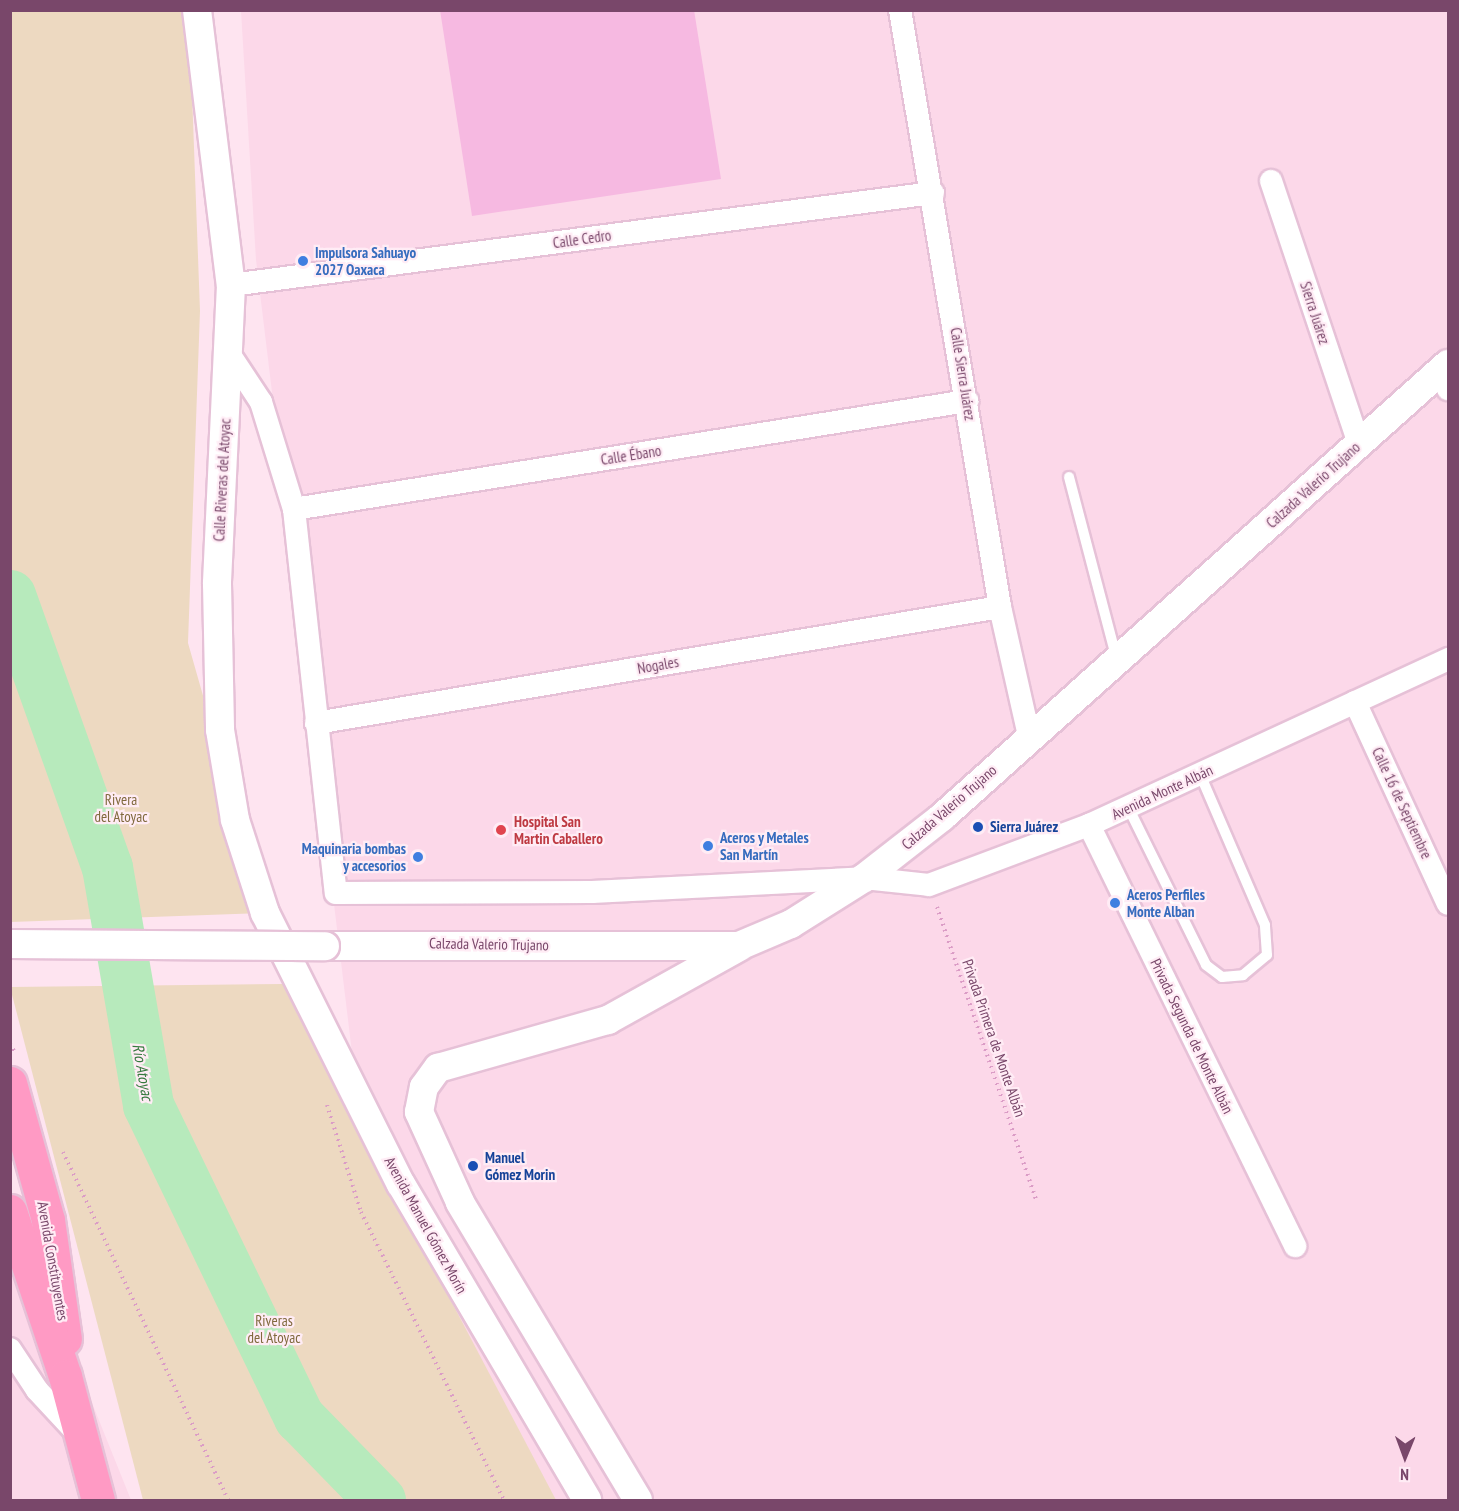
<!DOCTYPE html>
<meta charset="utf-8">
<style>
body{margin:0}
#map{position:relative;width:1459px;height:1511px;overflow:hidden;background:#fee4f0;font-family:"PT Sans Narrow",sans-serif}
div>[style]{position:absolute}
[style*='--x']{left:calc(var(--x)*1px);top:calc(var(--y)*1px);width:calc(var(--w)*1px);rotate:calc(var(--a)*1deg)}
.residential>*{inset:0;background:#fcd8e9}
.green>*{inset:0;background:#edd9c1}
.river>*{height:51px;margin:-25.5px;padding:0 25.5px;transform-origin:25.5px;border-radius:25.5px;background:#b7eabc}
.building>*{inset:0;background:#f6b9e1}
.path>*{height:4px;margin-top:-2px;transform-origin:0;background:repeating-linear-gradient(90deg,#db9cc6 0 1.5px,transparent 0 6px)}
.roads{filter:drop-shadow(2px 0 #e6c1d7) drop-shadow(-2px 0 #e6c1d7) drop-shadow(0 2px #e6c1d7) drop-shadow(0 -2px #e6c1d7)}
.service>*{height:10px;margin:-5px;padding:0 5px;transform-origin:5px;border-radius:5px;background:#fff}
.minor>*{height:22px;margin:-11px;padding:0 11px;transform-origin:11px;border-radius:11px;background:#fff}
.tertiary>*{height:28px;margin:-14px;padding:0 14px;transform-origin:14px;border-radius:14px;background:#fff}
.primary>*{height:33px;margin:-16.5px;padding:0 16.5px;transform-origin:16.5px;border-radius:16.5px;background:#ff9ac4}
.bridges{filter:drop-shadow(2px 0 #e6c1d7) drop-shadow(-2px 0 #e6c1d7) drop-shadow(0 2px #e6c1d7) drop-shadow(0 -2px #e6c1d7)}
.tertiary-bridge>*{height:28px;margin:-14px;padding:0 14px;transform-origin:14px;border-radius:14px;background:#fff}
.dots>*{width:16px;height:16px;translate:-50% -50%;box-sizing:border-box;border:3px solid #ffecf5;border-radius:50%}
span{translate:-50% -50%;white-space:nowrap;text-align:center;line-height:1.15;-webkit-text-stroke:4.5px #ffecf5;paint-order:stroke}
.street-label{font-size:15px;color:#79476a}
.shop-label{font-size:15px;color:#366cbe;font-weight:700}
.left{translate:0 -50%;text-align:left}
.right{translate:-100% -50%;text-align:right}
.park-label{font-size:15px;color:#816a3e}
.health-label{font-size:15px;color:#be3a42;font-weight:700}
.transit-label{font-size:15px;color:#164399;font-weight:700}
.water-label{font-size:16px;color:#36793e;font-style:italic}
.frame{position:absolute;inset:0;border:12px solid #79476a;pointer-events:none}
.north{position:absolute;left:1375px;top:1427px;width:60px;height:60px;-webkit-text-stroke:4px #ffecf5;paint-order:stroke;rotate:181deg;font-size:16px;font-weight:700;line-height:24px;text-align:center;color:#79476a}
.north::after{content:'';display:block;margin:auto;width:21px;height:27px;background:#79476a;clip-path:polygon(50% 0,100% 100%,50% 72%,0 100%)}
</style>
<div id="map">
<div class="residential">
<i style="clip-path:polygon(241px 11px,1448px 11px,1448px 1500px,486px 1500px,380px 1284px,256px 260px)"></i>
<i style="clip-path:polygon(11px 1201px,131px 1500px,11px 1500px)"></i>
</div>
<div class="green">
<i style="clip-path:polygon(10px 11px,189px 11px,200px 311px,188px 643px,265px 913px,11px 922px)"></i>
<i style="clip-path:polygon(284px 984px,556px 1500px,143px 1500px,10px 987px)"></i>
</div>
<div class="river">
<i style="--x:10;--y:595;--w:289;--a:70.4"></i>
<i style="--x:107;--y:867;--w:242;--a:80.2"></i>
<i style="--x:148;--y:1105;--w:347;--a:64.2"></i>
<i style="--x:299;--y:1417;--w:116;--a:45.7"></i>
</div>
<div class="building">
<i style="clip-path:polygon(440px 10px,694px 10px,721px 179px,472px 216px)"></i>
</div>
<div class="path">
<i style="--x:937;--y:907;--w:308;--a:71.3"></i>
<i style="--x:10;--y:1044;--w:10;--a:61"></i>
<i style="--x:327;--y:1105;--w:112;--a:72.4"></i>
<i style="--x:361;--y:1212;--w:322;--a:63.6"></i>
<i style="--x:63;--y:1152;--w:385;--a:64.6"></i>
</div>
<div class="roads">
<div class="service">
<i style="--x:1069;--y:477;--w:185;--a:75.3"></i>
<i style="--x:1128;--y:807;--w:176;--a:63.7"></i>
<i style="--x:1206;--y:965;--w:20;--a:37"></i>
<i style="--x:1222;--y:977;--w:21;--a:-5"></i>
<i style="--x:1243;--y:975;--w:31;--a:-40"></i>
<i style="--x:1267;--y:955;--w:30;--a:-94"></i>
<i style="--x:1265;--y:925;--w:164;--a:-113.3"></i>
</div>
<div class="minor">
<i style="--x:900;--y:10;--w:605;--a:80.49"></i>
<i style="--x:1000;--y:607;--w:132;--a:77.3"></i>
<i style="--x:1271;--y:181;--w:277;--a:71.5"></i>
<i style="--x:231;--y:285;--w:708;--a:-7.47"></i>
<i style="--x:228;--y:352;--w:60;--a:56.6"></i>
<i style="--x:261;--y:402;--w:112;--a:72.9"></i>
<i style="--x:294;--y:509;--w:386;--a:83.8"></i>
<i style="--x:336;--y:893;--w:256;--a:-0.2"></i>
<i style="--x:592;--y:892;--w:272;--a:-2.9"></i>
<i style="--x:864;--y:878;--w:65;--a:6.1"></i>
<i style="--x:929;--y:885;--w:171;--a:-20.6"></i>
<i style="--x:1089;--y:825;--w:396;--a:-24.8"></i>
<i style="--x:1440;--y:371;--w:20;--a:66"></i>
<i style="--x:294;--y:509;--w:682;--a:-9.12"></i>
<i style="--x:1355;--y:702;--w:222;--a:65.3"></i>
<i style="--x:316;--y:723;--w:694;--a:-9.63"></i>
<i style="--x:1089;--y:825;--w:469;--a:63.9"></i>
<i style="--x:10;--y:1349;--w:49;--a:56.6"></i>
<i style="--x:37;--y:1390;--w:59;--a:47.1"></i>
</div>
<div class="tertiary">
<i style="--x:197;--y:10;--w:277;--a:83"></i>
<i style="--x:231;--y:285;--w:299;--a:92.7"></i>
<i style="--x:217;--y:584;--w:146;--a:88.8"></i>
<i style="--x:220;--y:730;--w:91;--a:80.5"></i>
<i style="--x:235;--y:820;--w:98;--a:72.1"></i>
<i style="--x:265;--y:913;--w:303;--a:63.4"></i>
<i style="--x:401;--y:1184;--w:367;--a:59.5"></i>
<i style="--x:325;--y:946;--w:414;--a:0"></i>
<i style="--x:739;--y:946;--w:56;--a:-22.9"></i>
<i style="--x:791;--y:924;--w:86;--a:-32.2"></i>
<i style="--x:864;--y:878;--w:99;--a:-38"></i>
<i style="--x:942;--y:817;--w:679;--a:-41.84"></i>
<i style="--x:638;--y:1500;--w:347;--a:-120.9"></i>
<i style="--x:460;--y:1202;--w:99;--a:-114.5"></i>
<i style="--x:419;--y:1112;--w:25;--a:-79"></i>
<i style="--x:424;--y:1087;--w:24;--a:-54"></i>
<i style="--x:438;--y:1068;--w:177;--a:-15.8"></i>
<i style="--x:608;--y:1020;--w:150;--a:-29.1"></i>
</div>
<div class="primary">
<i style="--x:10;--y:1083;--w:142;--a:74.5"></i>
<i style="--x:48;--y:1220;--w:120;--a:81.9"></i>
<i style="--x:10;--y:1211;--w:174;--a:71.6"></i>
<i style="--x:65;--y:1376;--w:128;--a:75.1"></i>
</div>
</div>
<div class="bridges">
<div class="tertiary-bridge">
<i style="--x:10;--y:944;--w:315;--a:0.4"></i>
</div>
</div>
<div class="dots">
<i style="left:303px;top:261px;background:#3f7fe0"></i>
<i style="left:978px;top:827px;background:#1a4fb4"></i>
<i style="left:501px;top:830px;background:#e0444e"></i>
<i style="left:708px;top:846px;background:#3f7fe0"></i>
<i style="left:418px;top:857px;background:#3f7fe0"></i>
<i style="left:1115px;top:903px;background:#3f7fe0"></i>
<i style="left:473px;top:1166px;background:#1a4fb4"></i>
</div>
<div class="street-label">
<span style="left:582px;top:239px;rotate:-8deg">Calle Cedro</span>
<span style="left:1315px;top:313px;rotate:72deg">Sierra Juárez</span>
<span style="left:963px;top:374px;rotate:81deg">Calle Sierra Juárez</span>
<span style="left:631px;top:455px;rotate:-9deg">Calle Ébano</span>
<span style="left:222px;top:480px;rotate:-87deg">Calle Riveras del Atoyac</span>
<span style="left:1313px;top:485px;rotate:-42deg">Calzada Valerio Trujano</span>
<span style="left:658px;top:665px;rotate:-10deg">Nogales</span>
<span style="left:1162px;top:792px;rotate:-25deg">Avenida Monte Albán</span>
<span style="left:1402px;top:803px;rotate:65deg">Calle 16 de Septiembre</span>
<span style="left:949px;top:807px;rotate:-41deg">Calzada Valerio Trujano</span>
<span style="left:489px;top:944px;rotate:1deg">Calzada Valerio Trujano</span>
<span style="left:1192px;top:1036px;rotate:64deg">Privada Segunda de Monte Albán</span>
<span style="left:994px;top:1038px;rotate:71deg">Privada Primera de Monte Albán</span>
<span style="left:426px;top:1225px;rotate:61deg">Avenida Manuel Gómez Morín</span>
<span style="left:53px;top:1261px;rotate:80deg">Avenida Constituyentes</span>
</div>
<div class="shop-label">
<span class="left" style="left:315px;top:261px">Impulsora Sahuayo<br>2027 Oaxaca</span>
<span class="left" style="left:720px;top:846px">Aceros y Metales<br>San Martín</span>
<span class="right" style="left:406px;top:857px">Maquinaria bombas<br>y accesorios</span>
<span class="left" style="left:1127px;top:903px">Aceros Perfiles<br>Monte Alban</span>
</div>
<div class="park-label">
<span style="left:121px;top:808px">Rivera<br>del Atoyac</span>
<span style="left:274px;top:1329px">Riveras<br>del Atoyac</span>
</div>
<div class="health-label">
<span class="left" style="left:514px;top:830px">Hospital San<br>Martin Caballero</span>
</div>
<div class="transit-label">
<span class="left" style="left:990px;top:827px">Sierra Juárez</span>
<span class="left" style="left:485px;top:1166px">Manuel<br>Gómez Morin</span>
</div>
<div class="water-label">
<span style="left:143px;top:1072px;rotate:80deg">Río Atoyac</span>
</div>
<div class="frame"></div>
<div class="north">N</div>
</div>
